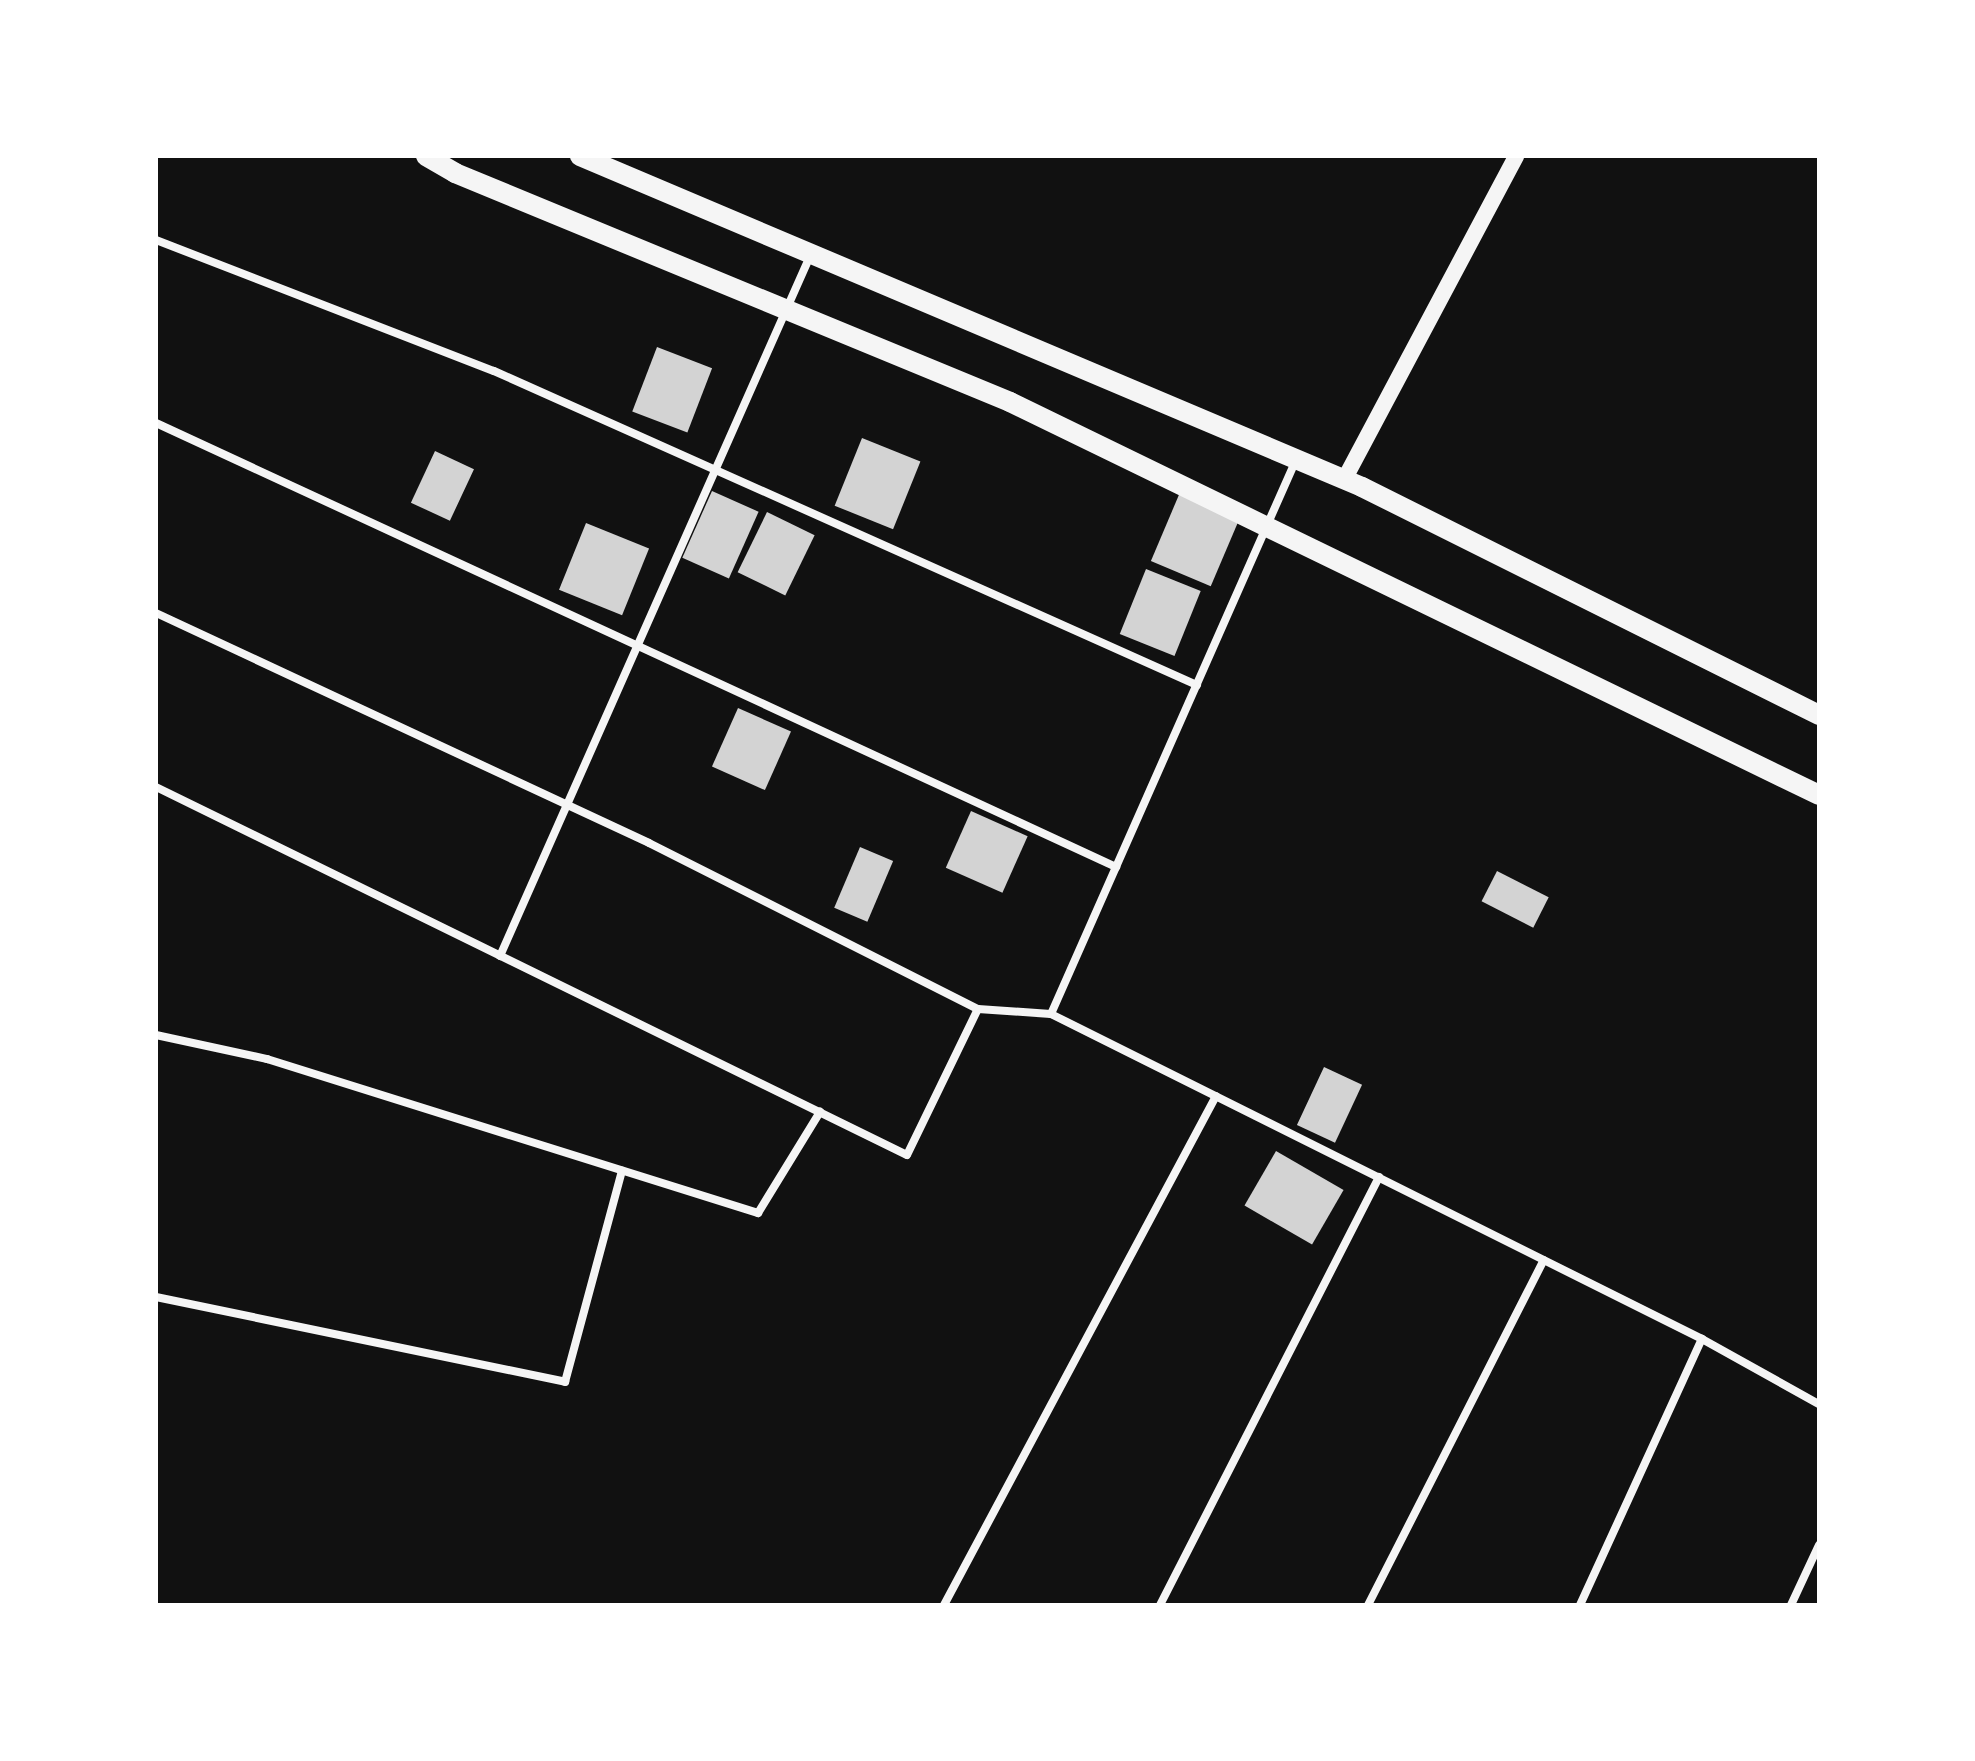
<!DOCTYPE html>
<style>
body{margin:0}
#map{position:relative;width:1975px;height:1761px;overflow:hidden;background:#111;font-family:"DM Sans",sans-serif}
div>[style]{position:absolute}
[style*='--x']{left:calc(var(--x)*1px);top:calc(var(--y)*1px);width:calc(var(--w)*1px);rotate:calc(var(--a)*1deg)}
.building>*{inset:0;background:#d3d3d3;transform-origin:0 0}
.minor>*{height:8px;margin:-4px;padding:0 4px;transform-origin:4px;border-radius:4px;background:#f5f5f5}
.secondary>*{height:16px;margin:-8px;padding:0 8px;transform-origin:8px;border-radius:8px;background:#f5f5f5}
.primary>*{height:20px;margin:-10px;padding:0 10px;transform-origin:10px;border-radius:10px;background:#f5f5f5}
span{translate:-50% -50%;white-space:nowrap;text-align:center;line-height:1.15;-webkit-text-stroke:6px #fff;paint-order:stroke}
.frame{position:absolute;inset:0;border:158px solid #fff;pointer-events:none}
</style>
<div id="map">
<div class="building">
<i style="left:657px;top:347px;width:59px;height:69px;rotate:21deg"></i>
<i style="left:862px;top:438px;width:63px;height:73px;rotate:22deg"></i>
<i style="left:435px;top:451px;width:43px;height:57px;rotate:25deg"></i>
<i style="left:1181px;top:490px;width:65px;height:77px;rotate:23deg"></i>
<i style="left:712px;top:491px;width:51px;height:73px;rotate:24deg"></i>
<i style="left:767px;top:512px;width:53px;height:67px;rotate:26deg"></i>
<i style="left:586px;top:523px;width:68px;height:72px;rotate:22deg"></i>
<i style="left:1146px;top:569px;width:59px;height:70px;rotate:22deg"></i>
<i style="left:738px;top:708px;width:58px;height:64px;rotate:24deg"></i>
<i style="left:971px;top:811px;width:62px;height:62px;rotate:24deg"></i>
<i style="left:860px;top:847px;width:36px;height:66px;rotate:23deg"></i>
<i style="left:1497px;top:871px;width:58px;height:34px;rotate:27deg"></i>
<i style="left:1324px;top:1067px;width:42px;height:64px;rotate:25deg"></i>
<i style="left:1276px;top:1151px;width:78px;height:63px;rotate:30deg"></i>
</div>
<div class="minor">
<i style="--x:156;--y:240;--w:362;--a:21.2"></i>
<i style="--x:494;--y:371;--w:770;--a:24.07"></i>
<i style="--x:156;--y:423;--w:1058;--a:24.82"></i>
<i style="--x:156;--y:613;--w:544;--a:25.01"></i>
<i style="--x:649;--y:843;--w:369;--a:26.8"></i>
<i style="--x:156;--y:787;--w:836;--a:26.11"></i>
<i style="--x:907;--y:1155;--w:162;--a:-64.1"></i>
<i style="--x:978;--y:1009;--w:73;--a:3.9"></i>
<i style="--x:1051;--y:1014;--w:604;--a:-66.15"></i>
<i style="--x:500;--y:956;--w:768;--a:-66.11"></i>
<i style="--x:1051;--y:1014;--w:728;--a:26.53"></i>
<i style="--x:1702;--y:1339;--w:134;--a:29.1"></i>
<i style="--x:156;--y:1035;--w:114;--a:12.2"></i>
<i style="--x:267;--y:1059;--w:515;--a:17.41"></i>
<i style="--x:758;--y:1213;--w:119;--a:-58.5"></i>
<i style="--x:156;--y:1297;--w:418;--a:11.7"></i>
<i style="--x:565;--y:1382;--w:219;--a:-74.9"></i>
<i style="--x:944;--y:1605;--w:577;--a:-61.88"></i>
<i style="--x:1160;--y:1605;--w:481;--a:-62.9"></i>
<i style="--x:1368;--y:1605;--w:387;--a:-63"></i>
<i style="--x:1580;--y:1605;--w:293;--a:-65.4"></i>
<i style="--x:1791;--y:1605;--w:66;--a:-65"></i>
</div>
<div class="secondary">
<i style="--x:1344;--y:480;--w:367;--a:-62"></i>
</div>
<div class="primary">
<i style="--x:426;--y:156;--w:34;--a:30"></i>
<i style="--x:455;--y:173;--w:600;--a:22.42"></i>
<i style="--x:1010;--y:402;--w:899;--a:25.91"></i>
<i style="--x:580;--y:156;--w:849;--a:22.94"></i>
<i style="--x:1362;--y:487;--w:511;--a:26.51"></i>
</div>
<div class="frame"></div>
</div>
